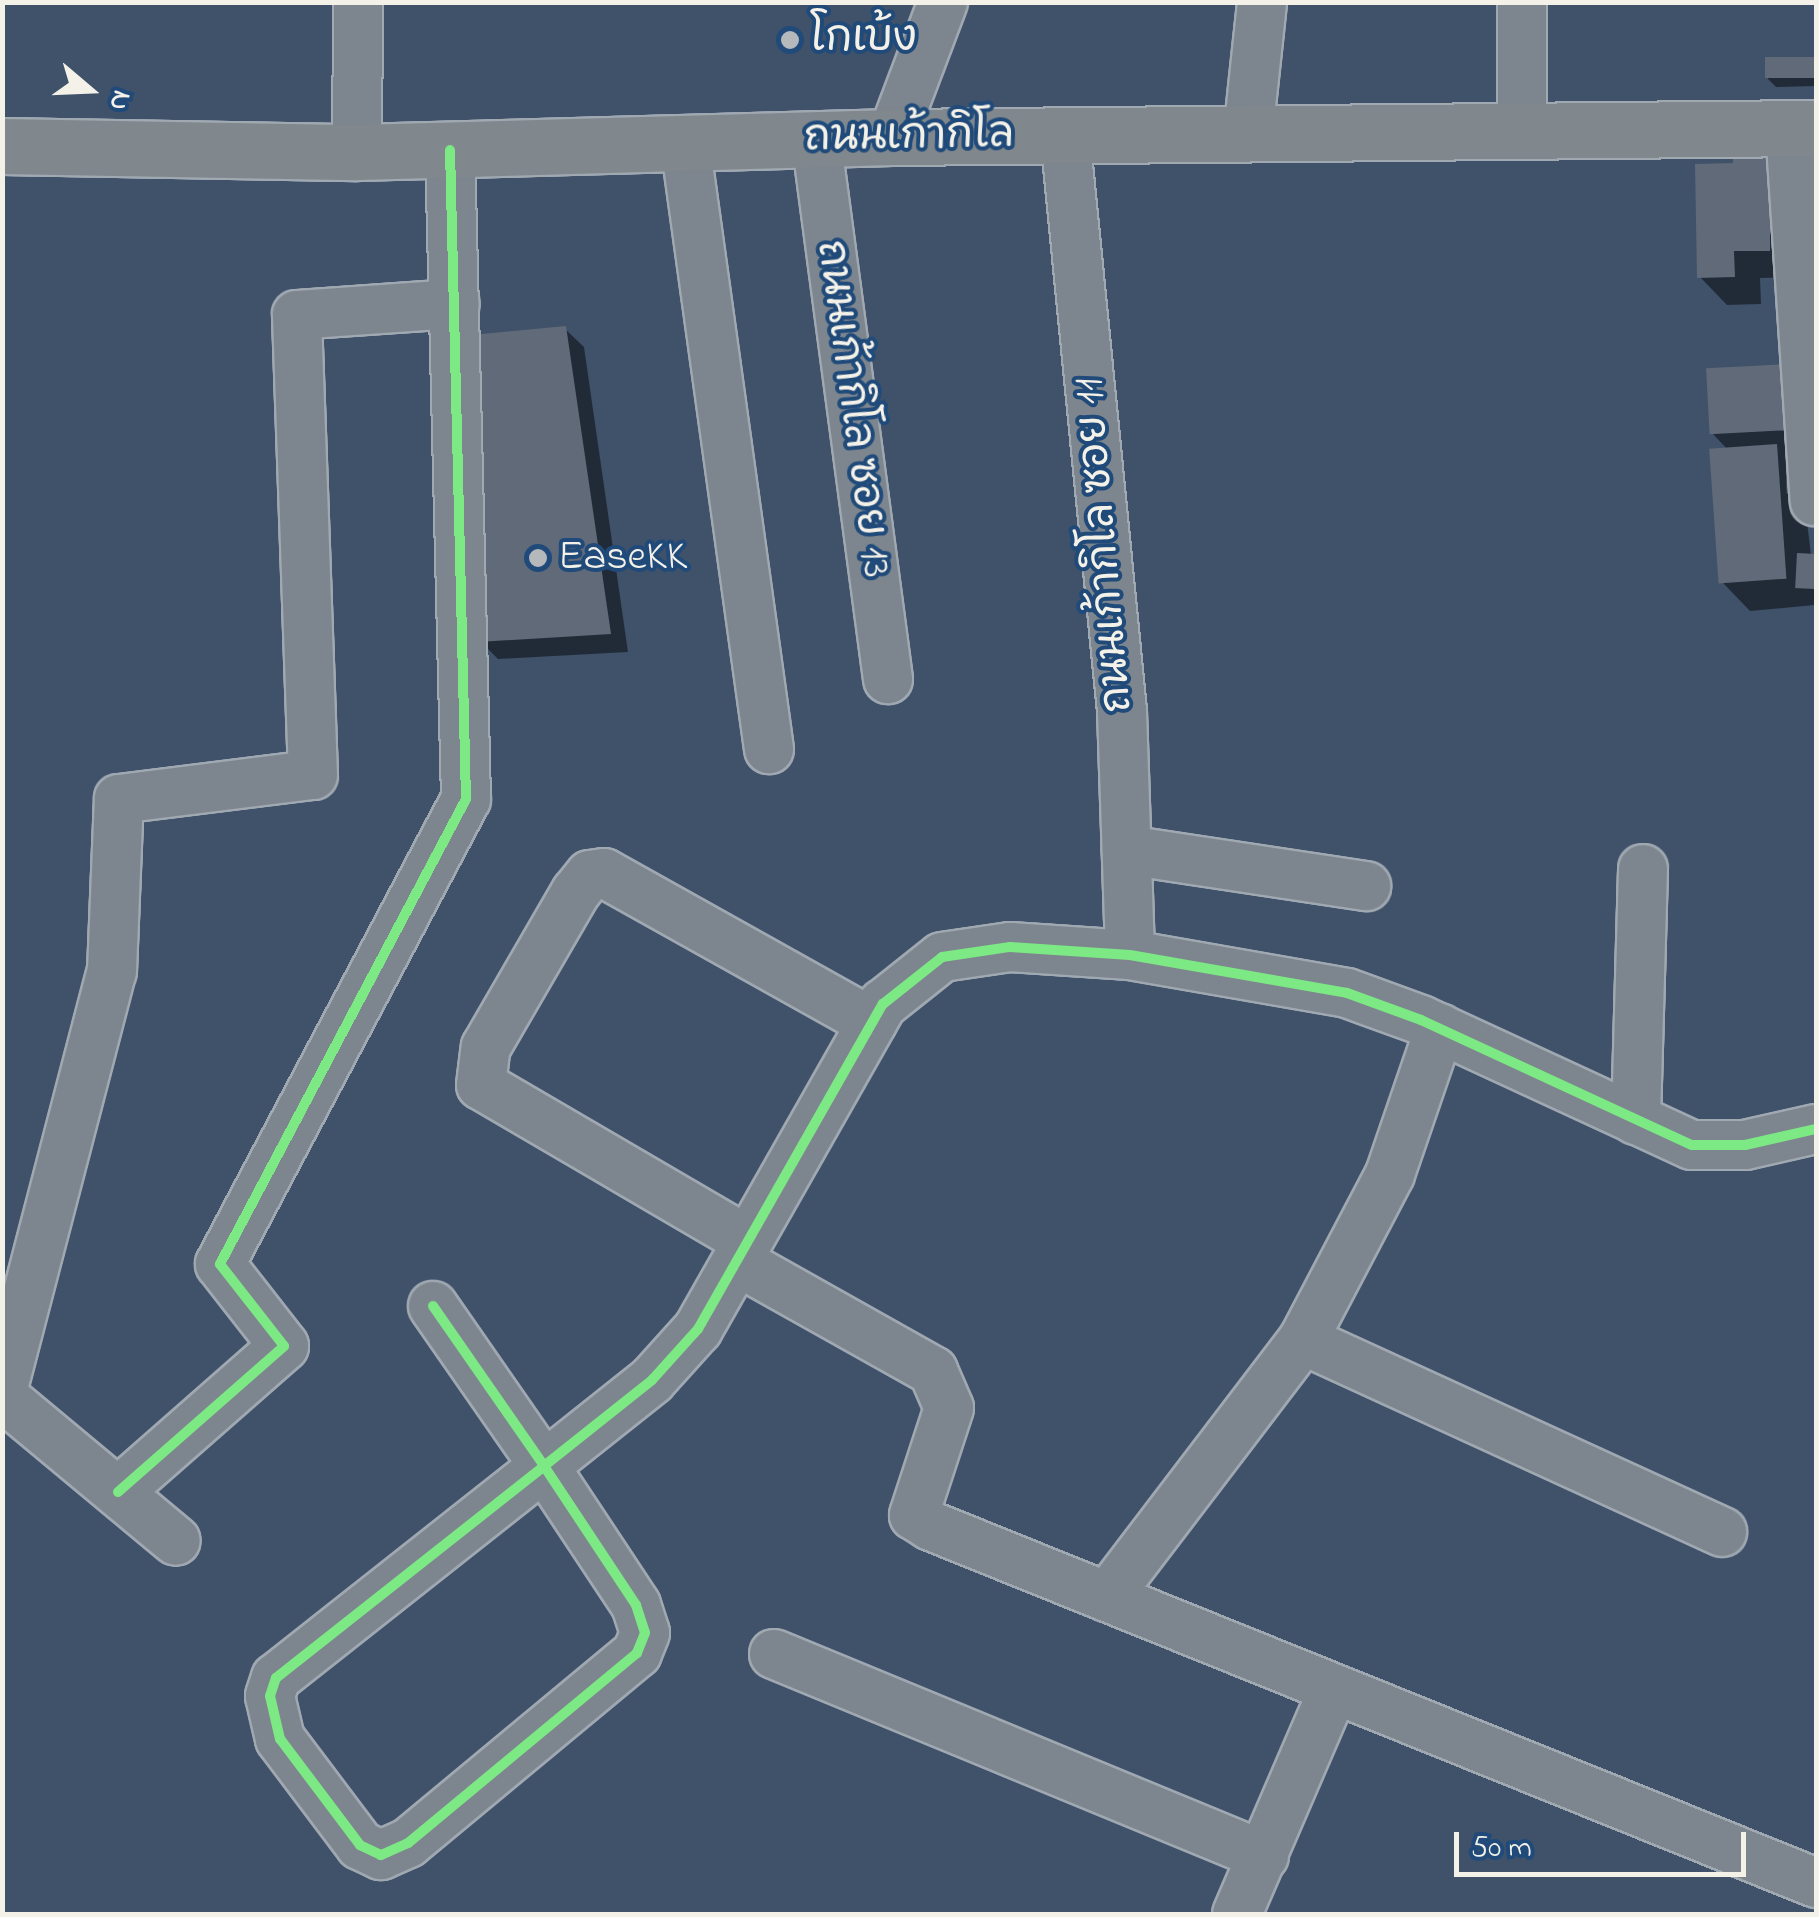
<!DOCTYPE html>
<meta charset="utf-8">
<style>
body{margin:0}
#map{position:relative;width:1819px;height:1917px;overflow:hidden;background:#3f526a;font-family:"Indie Flower","Playpen Sans Thai",sans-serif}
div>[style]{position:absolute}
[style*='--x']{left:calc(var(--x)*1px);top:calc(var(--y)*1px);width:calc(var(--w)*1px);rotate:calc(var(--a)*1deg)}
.shadow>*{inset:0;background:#0007}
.building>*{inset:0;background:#616a79;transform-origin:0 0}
.roads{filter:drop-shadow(2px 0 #a0a8b2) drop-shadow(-2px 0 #a0a8b2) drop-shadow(0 2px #a0a8b2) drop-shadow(0 -2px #a0a8b2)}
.minor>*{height:48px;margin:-24px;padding:0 24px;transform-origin:24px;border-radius:24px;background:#7d868e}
.major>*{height:55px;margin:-27.5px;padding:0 27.5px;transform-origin:27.5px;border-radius:27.5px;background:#80888e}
.cycleway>*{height:10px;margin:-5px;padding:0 5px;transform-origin:5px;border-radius:5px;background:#7ce984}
.dots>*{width:28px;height:28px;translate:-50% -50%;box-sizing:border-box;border:5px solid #1f4a7a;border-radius:50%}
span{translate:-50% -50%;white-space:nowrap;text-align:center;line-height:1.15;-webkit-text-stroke:8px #1f4a7a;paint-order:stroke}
.poi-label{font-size:42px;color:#f4f1e8}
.left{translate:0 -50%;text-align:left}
.street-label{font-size:42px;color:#f4f1e8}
.frame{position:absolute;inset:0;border:5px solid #f4f1e8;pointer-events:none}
.north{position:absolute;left:40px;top:40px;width:100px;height:100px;-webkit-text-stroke:8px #1f4a7a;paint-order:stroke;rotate:109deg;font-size:28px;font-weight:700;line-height:40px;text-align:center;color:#f4f1e8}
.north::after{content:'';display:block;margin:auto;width:35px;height:45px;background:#f4f1e8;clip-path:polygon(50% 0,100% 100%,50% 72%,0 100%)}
.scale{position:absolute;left:1454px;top:1832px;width:292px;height:45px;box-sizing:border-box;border:5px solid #f4f1e8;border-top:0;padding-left:12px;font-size:30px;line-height:35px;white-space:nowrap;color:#f4f1e8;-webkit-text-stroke:8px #1f4a7a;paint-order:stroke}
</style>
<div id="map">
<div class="shadow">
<i style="clip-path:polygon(1816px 59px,1816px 86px,1776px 87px,1768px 79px,1768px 61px)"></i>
<i style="clip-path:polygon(1816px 181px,1796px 277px,1760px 278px,1761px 304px,1727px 305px,1700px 277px)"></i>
<i style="clip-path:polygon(565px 329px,584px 347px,628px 652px,498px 659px,480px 641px)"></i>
<i style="clip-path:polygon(1788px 366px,1816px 596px,1814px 605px,1750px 611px,1723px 583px,1729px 451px,1712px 433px)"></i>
</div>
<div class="building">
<i style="left:1816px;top:57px;width:21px;height:51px;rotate:90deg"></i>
<i style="clip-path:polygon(1790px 151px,1792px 221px,1770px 221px,1770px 251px,1734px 251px,1735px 277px,1697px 278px,1695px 164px,1733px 163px,1733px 153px)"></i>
<i style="clip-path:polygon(566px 326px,611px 634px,477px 642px,472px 335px)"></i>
<i style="left:1789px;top:364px;width:66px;height:83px;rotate:87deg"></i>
<i style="left:1804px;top:441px;width:52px;height:19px;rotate:88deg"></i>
<i style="left:1777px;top:444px;width:135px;height:68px;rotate:86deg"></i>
<i style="left:1797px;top:553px;width:19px;height:35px;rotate:3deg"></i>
</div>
<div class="roads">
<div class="minor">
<i style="--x:1790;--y:129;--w:373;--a:86.2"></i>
<i style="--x:1522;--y:131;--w:129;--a:-90"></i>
<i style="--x:1248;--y:134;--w:133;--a:-83.9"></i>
<i style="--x:1065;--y:135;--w:579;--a:84.35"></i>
<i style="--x:1122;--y:711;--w:244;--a:88.1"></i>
<i style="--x:892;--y:137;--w:144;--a:-69.3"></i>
<i style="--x:816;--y:138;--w:546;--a:82.42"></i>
<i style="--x:685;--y:143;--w:612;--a:82.11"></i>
<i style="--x:357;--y:152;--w:150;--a:-89.6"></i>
<i style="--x:1127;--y:850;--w:242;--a:8.6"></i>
<i style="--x:1636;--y:1120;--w:251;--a:-88.4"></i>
<i style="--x:748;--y:1241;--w:309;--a:-149.7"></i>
<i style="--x:481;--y:1085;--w:38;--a:-83"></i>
<i style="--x:486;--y:1047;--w:179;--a:-59.9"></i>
<i style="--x:576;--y:892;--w:22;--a:-51"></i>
<i style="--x:590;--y:875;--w:14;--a:-8"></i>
<i style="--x:604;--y:873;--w:307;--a:29.2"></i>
<i style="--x:737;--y:1261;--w:225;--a:29.3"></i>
<i style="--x:933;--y:1371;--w:40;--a:66.6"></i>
<i style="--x:949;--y:1408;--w:113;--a:108.1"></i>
<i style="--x:914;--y:1515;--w:20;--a:33"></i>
<i style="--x:931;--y:1526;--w:954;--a:21.97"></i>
<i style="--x:433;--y:1306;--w:195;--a:55.2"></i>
<i style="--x:544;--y:1466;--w:167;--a:56.5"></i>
<i style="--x:636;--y:1605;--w:29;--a:72"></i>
<i style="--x:645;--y:1633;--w:22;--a:112"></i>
<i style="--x:637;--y:1653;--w:298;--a:140.3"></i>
<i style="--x:408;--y:1843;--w:30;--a:156"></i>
<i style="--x:381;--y:1855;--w:23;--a:-155"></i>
<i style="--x:360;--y:1845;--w:133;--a:-127"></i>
<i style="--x:280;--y:1739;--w:44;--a:-103.1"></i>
<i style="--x:270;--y:1696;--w:19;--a:-72"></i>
<i style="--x:276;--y:1678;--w:342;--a:-38.3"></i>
<i style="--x:544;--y:1466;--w:138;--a:-38.5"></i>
<i style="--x:652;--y:1380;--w:69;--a:-48"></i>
<i style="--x:698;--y:1329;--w:374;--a:-60.4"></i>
<i style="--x:883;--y:1004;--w:75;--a:-38.5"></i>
<i style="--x:942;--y:957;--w:69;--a:-8.4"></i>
<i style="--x:1010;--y:947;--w:120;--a:3.8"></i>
<i style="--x:1130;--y:955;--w:220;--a:9.9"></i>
<i style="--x:1347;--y:993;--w:79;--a:20"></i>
<i style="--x:1421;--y:1020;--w:298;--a:24.8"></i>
<i style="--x:1692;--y:1145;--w:53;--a:0"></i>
<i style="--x:1745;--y:1145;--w:73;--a:-12.7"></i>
<i style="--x:1303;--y:1340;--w:461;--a:24.6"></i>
<i style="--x:2;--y:1392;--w:435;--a:-75.4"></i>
<i style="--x:112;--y:971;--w:172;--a:-87.7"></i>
<i style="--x:119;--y:799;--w:195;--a:-7.1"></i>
<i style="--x:313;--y:775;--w:460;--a:-92"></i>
<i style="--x:297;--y:315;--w:158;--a:-4"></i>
<i style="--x:2;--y:1396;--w:226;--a:39.8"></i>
<i style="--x:118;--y:1492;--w:221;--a:-41.3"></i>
<i style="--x:284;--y:1346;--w:104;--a:-128"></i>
<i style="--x:220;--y:1264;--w:526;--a:-62.12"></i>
<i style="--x:466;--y:799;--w:649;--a:-91.41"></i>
<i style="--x:1107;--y:1597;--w:323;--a:-52.7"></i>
<i style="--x:1303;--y:1340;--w:187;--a:-62.3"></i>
<i style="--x:1390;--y:1174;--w:154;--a:-71.1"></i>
<i style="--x:774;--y:1654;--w:530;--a:22.4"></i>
<i style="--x:1237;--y:1914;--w:245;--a:-66.7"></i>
</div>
<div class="major">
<i style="--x:2;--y:146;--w:355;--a:1"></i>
<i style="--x:357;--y:152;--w:535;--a:-1.61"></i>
<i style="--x:892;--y:137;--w:924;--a:-0.56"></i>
</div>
</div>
<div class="cycleway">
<i style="--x:433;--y:1306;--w:195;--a:55.2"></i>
<i style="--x:544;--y:1466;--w:167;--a:56.5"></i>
<i style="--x:636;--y:1605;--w:29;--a:72"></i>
<i style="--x:645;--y:1633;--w:22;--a:112"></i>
<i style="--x:637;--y:1653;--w:298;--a:140.3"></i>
<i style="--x:408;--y:1843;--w:30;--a:156"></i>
<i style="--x:381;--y:1855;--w:23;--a:-155"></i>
<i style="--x:360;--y:1845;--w:133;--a:-127"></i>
<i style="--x:280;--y:1739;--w:44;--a:-103.1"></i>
<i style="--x:270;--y:1696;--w:19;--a:-72"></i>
<i style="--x:276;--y:1678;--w:342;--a:-38.3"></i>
<i style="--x:544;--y:1466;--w:138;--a:-38.5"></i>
<i style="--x:652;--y:1380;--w:69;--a:-48"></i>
<i style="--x:698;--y:1329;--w:374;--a:-60.4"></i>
<i style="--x:883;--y:1004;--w:75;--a:-38.5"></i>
<i style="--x:942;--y:957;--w:69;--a:-8.4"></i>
<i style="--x:1010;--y:947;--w:120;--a:3.8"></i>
<i style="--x:1130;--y:955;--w:220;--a:9.9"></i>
<i style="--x:1347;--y:993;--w:79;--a:20"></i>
<i style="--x:1421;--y:1020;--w:298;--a:24.8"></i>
<i style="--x:1692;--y:1145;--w:53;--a:0"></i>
<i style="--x:1745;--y:1145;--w:73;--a:-12.7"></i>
<i style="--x:118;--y:1492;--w:221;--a:-41.3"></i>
<i style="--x:284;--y:1346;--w:104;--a:-128"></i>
<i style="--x:220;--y:1264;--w:526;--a:-62.12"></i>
<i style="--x:466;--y:799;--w:649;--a:-91.41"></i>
</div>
<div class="dots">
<i style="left:790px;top:40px;background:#b5b9bc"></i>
<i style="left:538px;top:558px;background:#b5b9bc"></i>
</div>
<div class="poi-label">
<span class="left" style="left:810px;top:40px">โกเบ้ง</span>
<span class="left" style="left:558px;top:558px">EaseKK</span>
</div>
<div class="street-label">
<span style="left:909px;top:138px;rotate:-1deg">ถนนเก้ากิโล</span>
<span style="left:852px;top:409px;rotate:82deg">ถนนเก้ากิโล ซอย 13</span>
<span style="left:1105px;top:545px;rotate:-95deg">ถนนเก้ากิโล ซอย 11</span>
</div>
<div class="frame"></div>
<div class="north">N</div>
<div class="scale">50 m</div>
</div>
